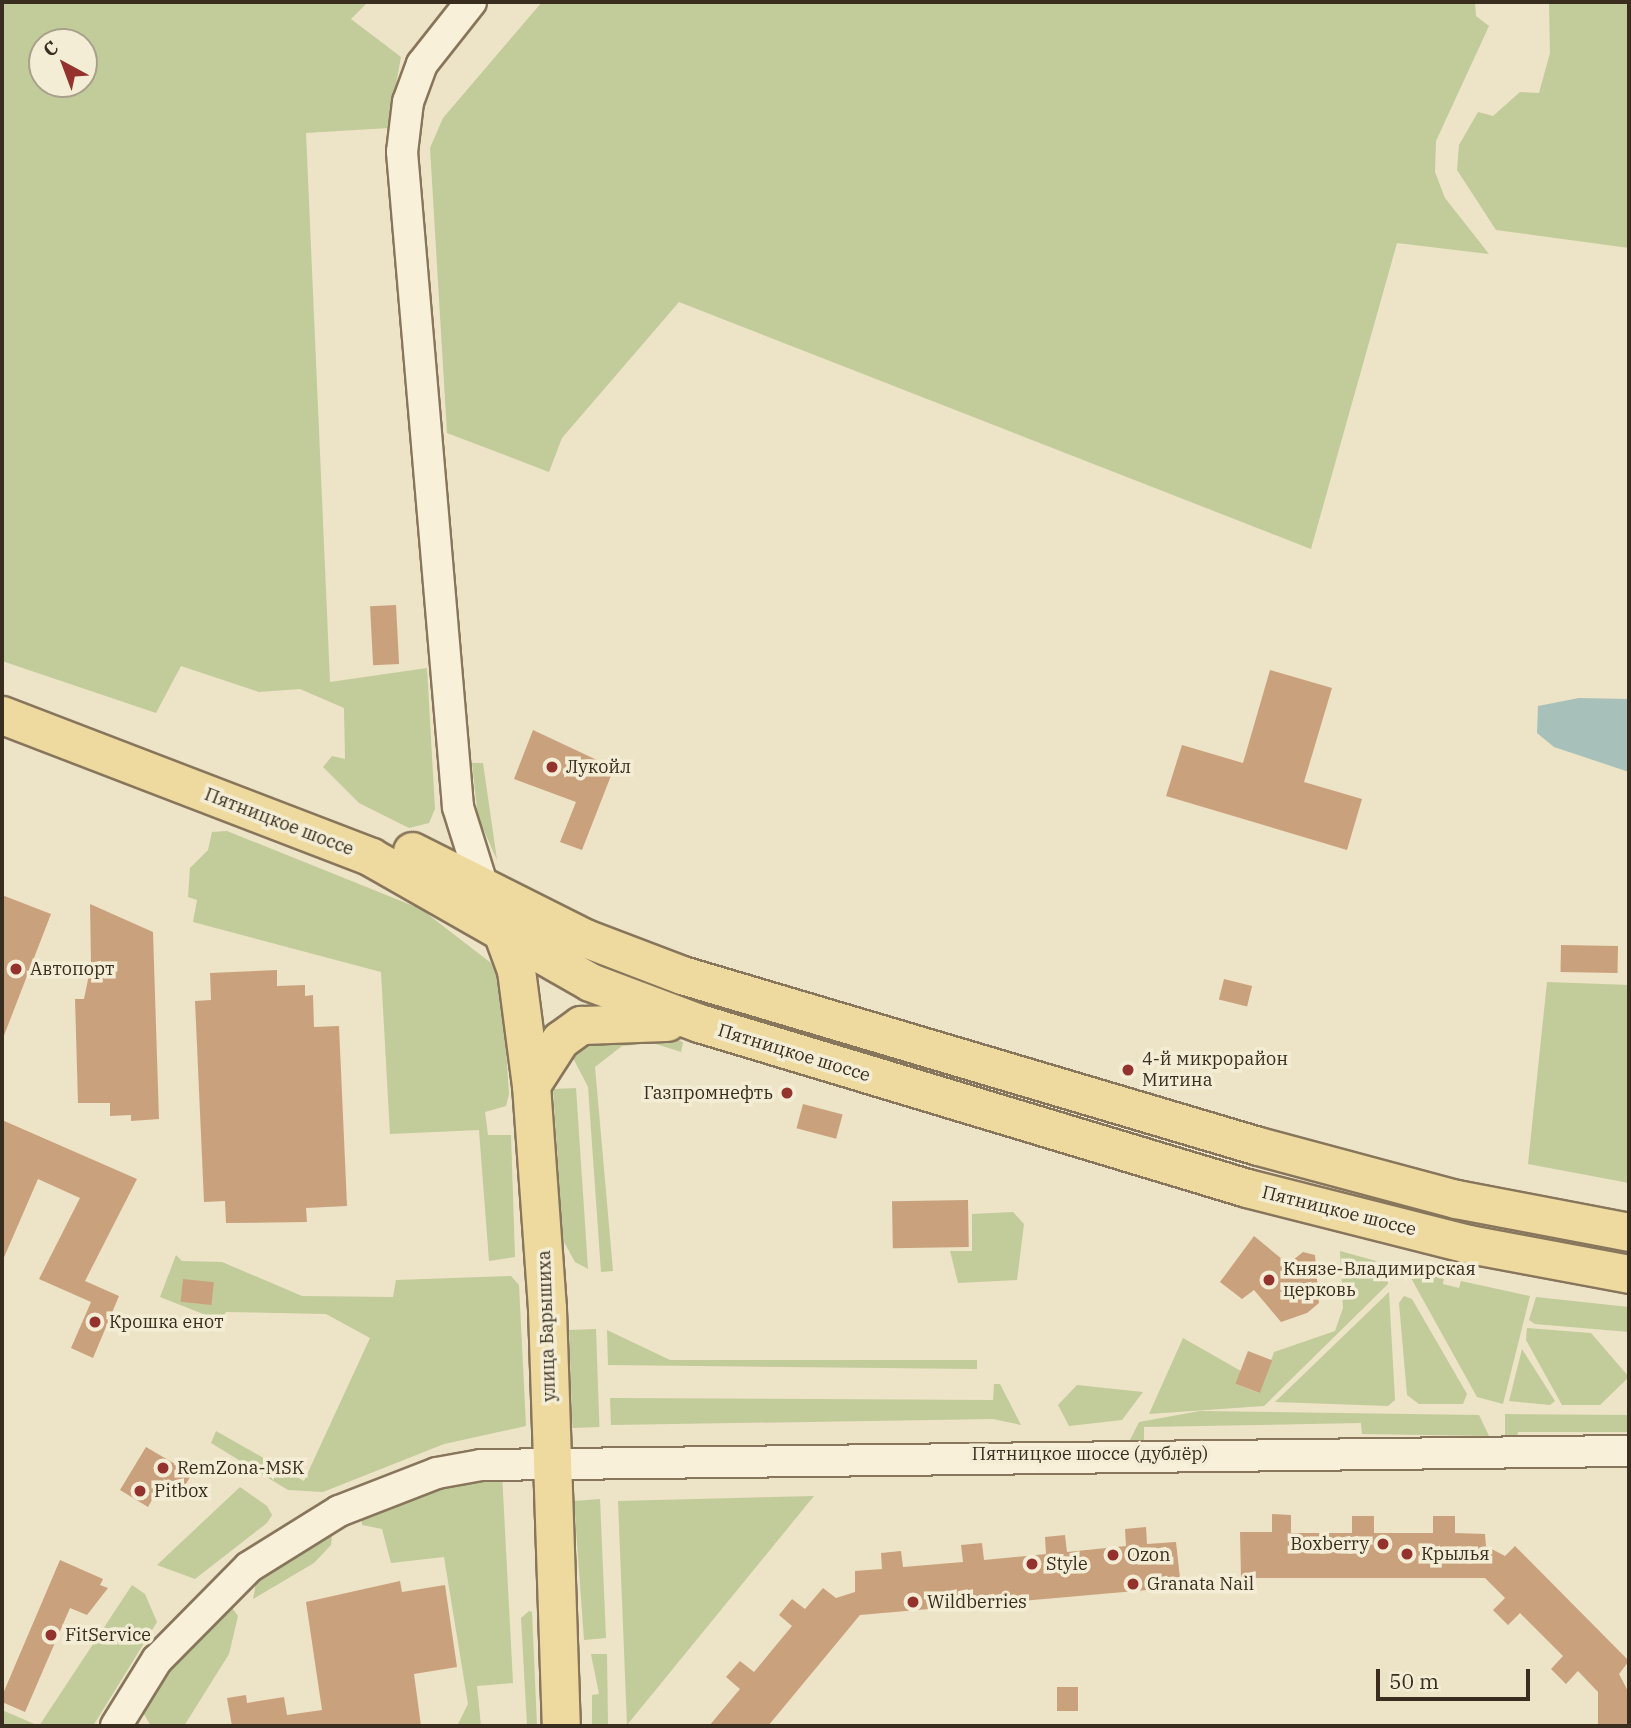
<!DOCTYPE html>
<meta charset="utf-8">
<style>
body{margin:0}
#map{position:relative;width:1631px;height:1728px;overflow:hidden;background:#ede3c6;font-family:"IBM Plex Serif",serif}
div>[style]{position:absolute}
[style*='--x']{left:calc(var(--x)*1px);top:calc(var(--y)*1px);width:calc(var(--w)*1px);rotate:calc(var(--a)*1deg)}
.green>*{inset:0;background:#c2cb9a;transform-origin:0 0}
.water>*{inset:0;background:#a7c1ba}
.building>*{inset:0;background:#caa17d;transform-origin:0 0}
.roads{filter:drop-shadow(2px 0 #88765c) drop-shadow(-2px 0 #88765c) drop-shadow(0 2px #88765c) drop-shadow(0 -2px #88765c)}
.minor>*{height:30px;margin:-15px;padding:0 15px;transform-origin:15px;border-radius:15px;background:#f8f0d9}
.major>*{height:37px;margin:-18.5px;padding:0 18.5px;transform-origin:18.5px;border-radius:18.5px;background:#eeda9f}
.dots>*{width:19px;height:19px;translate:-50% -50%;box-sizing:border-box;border:4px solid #f4edd5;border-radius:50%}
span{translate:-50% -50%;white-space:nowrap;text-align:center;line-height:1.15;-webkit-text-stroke:7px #f4edd5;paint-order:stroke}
.poi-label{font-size:18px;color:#382d1f}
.left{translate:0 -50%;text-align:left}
.right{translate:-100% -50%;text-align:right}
.street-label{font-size:18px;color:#382d1f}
.frame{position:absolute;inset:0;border:4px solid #382d1f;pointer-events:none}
.north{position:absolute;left:28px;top:28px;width:70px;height:70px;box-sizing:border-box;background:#f4edd5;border:2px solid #a9a08c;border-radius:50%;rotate:319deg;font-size:19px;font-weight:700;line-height:28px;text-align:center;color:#382d1f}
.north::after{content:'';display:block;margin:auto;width:24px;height:32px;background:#94332e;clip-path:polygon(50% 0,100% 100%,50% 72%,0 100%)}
.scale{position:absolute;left:1376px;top:1669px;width:154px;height:32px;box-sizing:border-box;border:4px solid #382d1f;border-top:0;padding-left:9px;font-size:21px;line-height:24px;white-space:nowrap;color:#382d1f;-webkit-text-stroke:5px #f4edd5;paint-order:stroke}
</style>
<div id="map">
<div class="green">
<i style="clip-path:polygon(evenodd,2px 2px,368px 2px,351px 19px,401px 57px,388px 128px,306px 133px,330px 682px,427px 668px,435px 809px,429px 823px,409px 828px,359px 803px,323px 767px,332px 756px,345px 759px,344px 708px,300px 689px,259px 692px,181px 666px,156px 713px,2px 661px,2px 2px,42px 42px,84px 42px,84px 84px,42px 84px,42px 42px)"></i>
<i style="clip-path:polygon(542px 2px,1475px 2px,1476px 16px,1489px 26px,1436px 141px,1435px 172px,1445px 198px,1489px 254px,1397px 243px,1311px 549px,679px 302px,562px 438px,549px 472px,447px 433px,430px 148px,443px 118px)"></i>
<i style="clip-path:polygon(1549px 2px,1629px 2px,1629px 248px,1496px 230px,1457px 170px,1459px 145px,1478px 112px,1493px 116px,1520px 92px,1539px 93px,1550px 53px)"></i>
<i style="clip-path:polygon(472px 763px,483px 763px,497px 860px,478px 817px)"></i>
<i style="clip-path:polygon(227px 831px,421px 909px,491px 963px,502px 985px,509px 1094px,506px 1106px,485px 1112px,488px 1135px,511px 1135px,515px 1257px,489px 1261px,479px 1130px,390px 1134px,381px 972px,193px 922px,197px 900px,188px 897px,190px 868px,208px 850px,212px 832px)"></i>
<i style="clip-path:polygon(1547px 982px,1629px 985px,1629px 1183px,1528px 1164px)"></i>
<i style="clip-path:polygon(623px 1024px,683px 1042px,681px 1052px,653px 1043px,622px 1046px,595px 1067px,613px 1271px,601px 1272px,588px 1087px,570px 1052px)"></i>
<i style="clip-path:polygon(576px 1088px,588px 1269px,575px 1262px,563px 1240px,553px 1089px)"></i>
<i style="clip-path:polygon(1013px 1212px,1024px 1224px,1017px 1280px,958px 1283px,950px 1251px,972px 1251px,972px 1214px)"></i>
<i style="clip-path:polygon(1340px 1251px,1387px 1264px,1388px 1284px,1264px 1406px,1149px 1414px,1183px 1338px,1241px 1371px,1236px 1384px,1259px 1393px,1274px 1352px,1335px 1331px,1343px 1308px)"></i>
<i style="clip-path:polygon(176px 1255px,182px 1261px,222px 1262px,302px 1296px,393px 1297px,396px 1280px,511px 1276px,519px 1285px,526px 1426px,444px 1444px,323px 1492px,288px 1490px,211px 1443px,216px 1431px,304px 1481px,370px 1338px,326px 1314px,226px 1312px,221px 1321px,160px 1297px)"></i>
<i style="clip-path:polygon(1406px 1269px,1444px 1277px,1443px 1284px,1459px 1288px,1461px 1281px,1530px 1296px,1503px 1404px,1477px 1397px)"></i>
<i style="clip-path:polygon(1389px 1292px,1395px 1400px,1388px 1406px,1275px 1402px)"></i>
<i style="clip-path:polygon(1404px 1296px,1412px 1299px,1467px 1394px,1463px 1404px,1419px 1404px,1407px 1395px,1399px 1303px)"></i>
<i style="clip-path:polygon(1536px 1297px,1629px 1307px,1629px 1332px,1535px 1324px,1529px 1320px)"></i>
<i style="clip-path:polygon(1527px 1328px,1591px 1333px,1629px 1377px,1600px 1405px,1562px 1405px,1526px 1340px)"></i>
<i style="left:596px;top:1329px;width:98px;height:27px;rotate:88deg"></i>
<i style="clip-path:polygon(607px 1330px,670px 1360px,977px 1360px,977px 1369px,608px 1365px)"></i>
<i style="clip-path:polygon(1522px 1349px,1555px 1401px,1550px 1405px,1509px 1401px)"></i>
<i style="clip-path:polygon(994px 1384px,1000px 1384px,1021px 1425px,993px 1419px,611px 1425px,610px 1398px,993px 1400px)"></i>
<i style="clip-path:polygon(1077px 1385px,1143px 1392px,1122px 1420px,1069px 1426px,1058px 1405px)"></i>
<i style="clip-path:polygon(1200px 1411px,1479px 1415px,1489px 1436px,1362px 1434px,1361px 1423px,1144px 1427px,1144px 1442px,1129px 1442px,1139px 1422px)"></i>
<i style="clip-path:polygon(1505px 1414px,1629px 1415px,1629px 1432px,1518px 1432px,1517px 1438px,1505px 1438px)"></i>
<i style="clip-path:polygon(502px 1473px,513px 1683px,477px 1686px,481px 1726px,457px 1726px,468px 1704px,444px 1557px,391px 1563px,382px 1529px,362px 1525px,361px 1515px,423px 1489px)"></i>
<i style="clip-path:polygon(240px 1487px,267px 1506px,272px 1515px,267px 1523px,195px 1579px,157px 1565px)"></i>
<i style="clip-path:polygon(814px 1496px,627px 1725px,618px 1501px)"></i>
<i style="clip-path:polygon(600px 1499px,606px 1638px,584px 1640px,574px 1501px)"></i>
<i style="clip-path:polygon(324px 1532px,332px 1536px,331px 1545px,314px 1563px,253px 1599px,258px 1572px)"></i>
<i style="clip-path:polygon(132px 1585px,145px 1594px,157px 1622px,93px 1726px,2px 1726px,2px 1710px,39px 1726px)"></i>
<i style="clip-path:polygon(230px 1605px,238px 1616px,229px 1654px,184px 1726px,151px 1726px,141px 1709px,162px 1670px)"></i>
<i style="clip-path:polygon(529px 1611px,532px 1612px,537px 1726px,527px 1726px,521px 1618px)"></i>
<i style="clip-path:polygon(591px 1654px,607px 1654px,608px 1724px,592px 1724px,592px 1695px,599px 1694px)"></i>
</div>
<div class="water">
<i style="clip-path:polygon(1629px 699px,1629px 772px,1554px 747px,1537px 733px,1538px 706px,1579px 698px)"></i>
</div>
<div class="building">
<i style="left:396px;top:605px;width:59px;height:26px;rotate:87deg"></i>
<i style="clip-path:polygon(1270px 670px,1332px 688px,1304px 782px,1362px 799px,1347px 850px,1166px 796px,1182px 745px,1243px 763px)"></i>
<i style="clip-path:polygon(533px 730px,614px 768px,582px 850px,560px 842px,576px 802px,514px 779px)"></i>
<i style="clip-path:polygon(2px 895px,51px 914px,3px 1038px,2px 1038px)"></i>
<i style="clip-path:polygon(90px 904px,153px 932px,159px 1119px,131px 1121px,131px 1115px,110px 1116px,110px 1103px,78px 1103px,75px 999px,84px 999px,91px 965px)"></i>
<i style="left:1561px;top:945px;width:57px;height:27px;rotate:1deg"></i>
<i style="clip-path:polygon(277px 970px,277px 986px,305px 985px,305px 996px,313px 995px,314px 1027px,339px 1026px,347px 1206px,306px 1208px,307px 1222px,226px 1223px,225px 1201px,204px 1202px,195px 1001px,211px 1000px,210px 973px)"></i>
<i style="left:1224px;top:979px;width:29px;height:21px;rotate:14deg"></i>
<i style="left:803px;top:1104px;width:41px;height:25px;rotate:15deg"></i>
<i style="clip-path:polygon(2px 1120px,137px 1179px,85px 1281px,119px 1296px,93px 1358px,71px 1348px,91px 1302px,39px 1279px,80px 1198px,38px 1179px,2px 1262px)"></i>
<i style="left:968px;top:1200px;width:47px;height:76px;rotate:89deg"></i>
<i style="clip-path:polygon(1254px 1236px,1288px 1264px,1303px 1252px,1315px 1255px,1319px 1303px,1307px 1313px,1281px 1322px,1254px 1290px,1242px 1299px,1220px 1282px)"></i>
<i style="left:183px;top:1279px;width:31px;height:23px;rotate:6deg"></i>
<i style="left:1248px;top:1351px;width:26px;height:35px;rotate:21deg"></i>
<i style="clip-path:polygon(146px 1447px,192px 1474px,182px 1490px,164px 1479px,148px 1507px,120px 1490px)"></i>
<i style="clip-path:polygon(1272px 1514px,1291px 1515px,1291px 1533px,1352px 1533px,1352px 1516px,1374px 1516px,1374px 1533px,1433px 1533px,1433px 1516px,1455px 1516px,1455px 1533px,1485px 1534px,1486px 1546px,1505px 1556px,1515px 1546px,1629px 1661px,1619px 1674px,1629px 1693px,1629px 1726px,1598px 1726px,1598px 1692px,1578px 1671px,1566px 1684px,1551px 1669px,1563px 1656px,1520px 1613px,1508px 1625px,1493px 1610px,1505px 1598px,1485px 1578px,1241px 1578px,1240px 1532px,1272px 1532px)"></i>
<i style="clip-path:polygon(1146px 1527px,1147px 1544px,1176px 1542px,1181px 1587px,860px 1615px,768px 1726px,709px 1726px,740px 1689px,726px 1677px,740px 1661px,754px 1672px,792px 1626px,779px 1615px,792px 1599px,805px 1609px,823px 1588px,836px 1598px,855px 1592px,855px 1571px,882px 1569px,881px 1553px,901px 1551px,903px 1567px,963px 1562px,961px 1545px,982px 1543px,984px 1560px,1046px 1554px,1045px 1537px,1065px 1535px,1067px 1552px,1126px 1546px,1125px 1529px)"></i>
<i style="clip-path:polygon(60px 1560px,103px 1579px,100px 1585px,108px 1588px,87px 1615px,70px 1608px,25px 1712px,2px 1702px,2px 1696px)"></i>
<i style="clip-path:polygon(400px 1581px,402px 1592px,445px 1585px,457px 1667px,414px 1674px,421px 1726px,232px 1726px,227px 1698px,246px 1695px,247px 1703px,284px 1697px,287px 1715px,322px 1710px,306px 1602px)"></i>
<i style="left:1057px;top:1687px;width:21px;height:24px"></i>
</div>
<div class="roads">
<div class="minor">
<i style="--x:471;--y:2;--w:79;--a:128.3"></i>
<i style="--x:422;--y:64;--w:40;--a:110.2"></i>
<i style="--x:408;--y:102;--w:50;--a:96.8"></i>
<i style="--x:402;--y:152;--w:657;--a:85.11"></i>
<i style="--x:458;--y:807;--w:84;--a:72.6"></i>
<i style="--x:116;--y:1726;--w:78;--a:-58.2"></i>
<i style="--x:157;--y:1660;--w:131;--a:-45.3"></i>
<i style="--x:249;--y:1567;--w:106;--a:-31.9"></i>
<i style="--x:339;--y:1511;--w:105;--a:-21.2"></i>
<i style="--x:437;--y:1473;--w:45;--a:-10.3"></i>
<i style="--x:481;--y:1465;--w:1148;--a:-0.7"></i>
</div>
<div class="major">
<i style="--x:2;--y:715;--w:395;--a:21"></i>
<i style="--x:371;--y:857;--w:252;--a:29.7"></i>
<i style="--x:590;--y:982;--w:116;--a:20.6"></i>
<i style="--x:699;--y:1023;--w:572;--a:16.76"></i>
<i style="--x:1247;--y:1188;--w:229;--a:14.2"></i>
<i style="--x:1469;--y:1244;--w:163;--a:10.6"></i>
<i style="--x:412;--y:851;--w:194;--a:26.7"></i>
<i style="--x:585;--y:938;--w:104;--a:20.9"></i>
<i style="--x:682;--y:975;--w:601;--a:16.53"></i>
<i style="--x:1258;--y:1146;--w:205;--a:15"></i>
<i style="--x:1456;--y:1199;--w:176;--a:10.8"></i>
<i style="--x:498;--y:921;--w:52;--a:69.8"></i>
<i style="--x:516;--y:970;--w:116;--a:82.6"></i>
<i style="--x:531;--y:1085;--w:225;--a:85.9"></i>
<i style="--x:547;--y:1309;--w:417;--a:88.1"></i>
<i style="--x:531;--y:1085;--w:54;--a:-57.2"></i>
<i style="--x:560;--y:1040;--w:26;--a:-36"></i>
<i style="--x:581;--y:1025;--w:86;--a:-2"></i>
</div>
</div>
<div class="dots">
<i style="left:552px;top:767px;background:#94332e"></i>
<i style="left:16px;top:969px;background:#94332e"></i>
<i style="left:1128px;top:1070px;background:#94332e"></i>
<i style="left:787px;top:1093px;background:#94332e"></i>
<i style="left:1269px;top:1280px;background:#94332e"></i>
<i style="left:95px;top:1322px;background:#94332e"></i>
<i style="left:163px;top:1468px;background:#94332e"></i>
<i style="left:140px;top:1491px;background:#94332e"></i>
<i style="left:1383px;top:1544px;background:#94332e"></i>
<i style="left:1407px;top:1554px;background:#94332e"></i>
<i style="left:1113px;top:1555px;background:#94332e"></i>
<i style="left:1032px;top:1564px;background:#94332e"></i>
<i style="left:1133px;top:1584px;background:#94332e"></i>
<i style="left:913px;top:1602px;background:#94332e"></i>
<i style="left:51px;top:1635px;background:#94332e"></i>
</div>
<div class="poi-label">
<span class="left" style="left:566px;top:767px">Лукойл</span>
<span class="left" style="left:30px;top:969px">Автопорт</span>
<span class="left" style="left:1142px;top:1070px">4-й микрорайон<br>Митина</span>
<span class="right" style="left:773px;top:1093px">Газпромнефть</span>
<span class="left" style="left:1283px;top:1280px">Князе-Владимирская<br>церковь</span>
<span class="left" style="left:109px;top:1322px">Крошка енот</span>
<span class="left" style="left:177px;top:1468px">RemZona-MSK</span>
<span class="left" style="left:154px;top:1491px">Pitbox</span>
<span class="right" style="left:1369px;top:1544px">Boxberry</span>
<span class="left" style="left:1421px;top:1554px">Крылья</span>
<span class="left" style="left:1127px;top:1555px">Ozon</span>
<span class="left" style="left:1046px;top:1564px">Style</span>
<span class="left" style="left:1147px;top:1584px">Granata Nail</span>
<span class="left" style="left:927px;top:1602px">Wildberries</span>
<span class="left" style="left:65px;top:1635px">FitService</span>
</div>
<div class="street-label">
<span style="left:279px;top:822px;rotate:21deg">Пятницкое шоссе</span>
<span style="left:794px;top:1053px;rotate:17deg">Пятницкое шоссе</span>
<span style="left:1339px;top:1211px;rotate:14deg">Пятницкое шоссе</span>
<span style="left:547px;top:1326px;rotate:-92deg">улица Барышиха</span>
<span style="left:1090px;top:1454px">Пятницкое шоссе (дублёр)</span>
</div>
<div class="frame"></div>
<div class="north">С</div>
<div class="scale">50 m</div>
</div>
